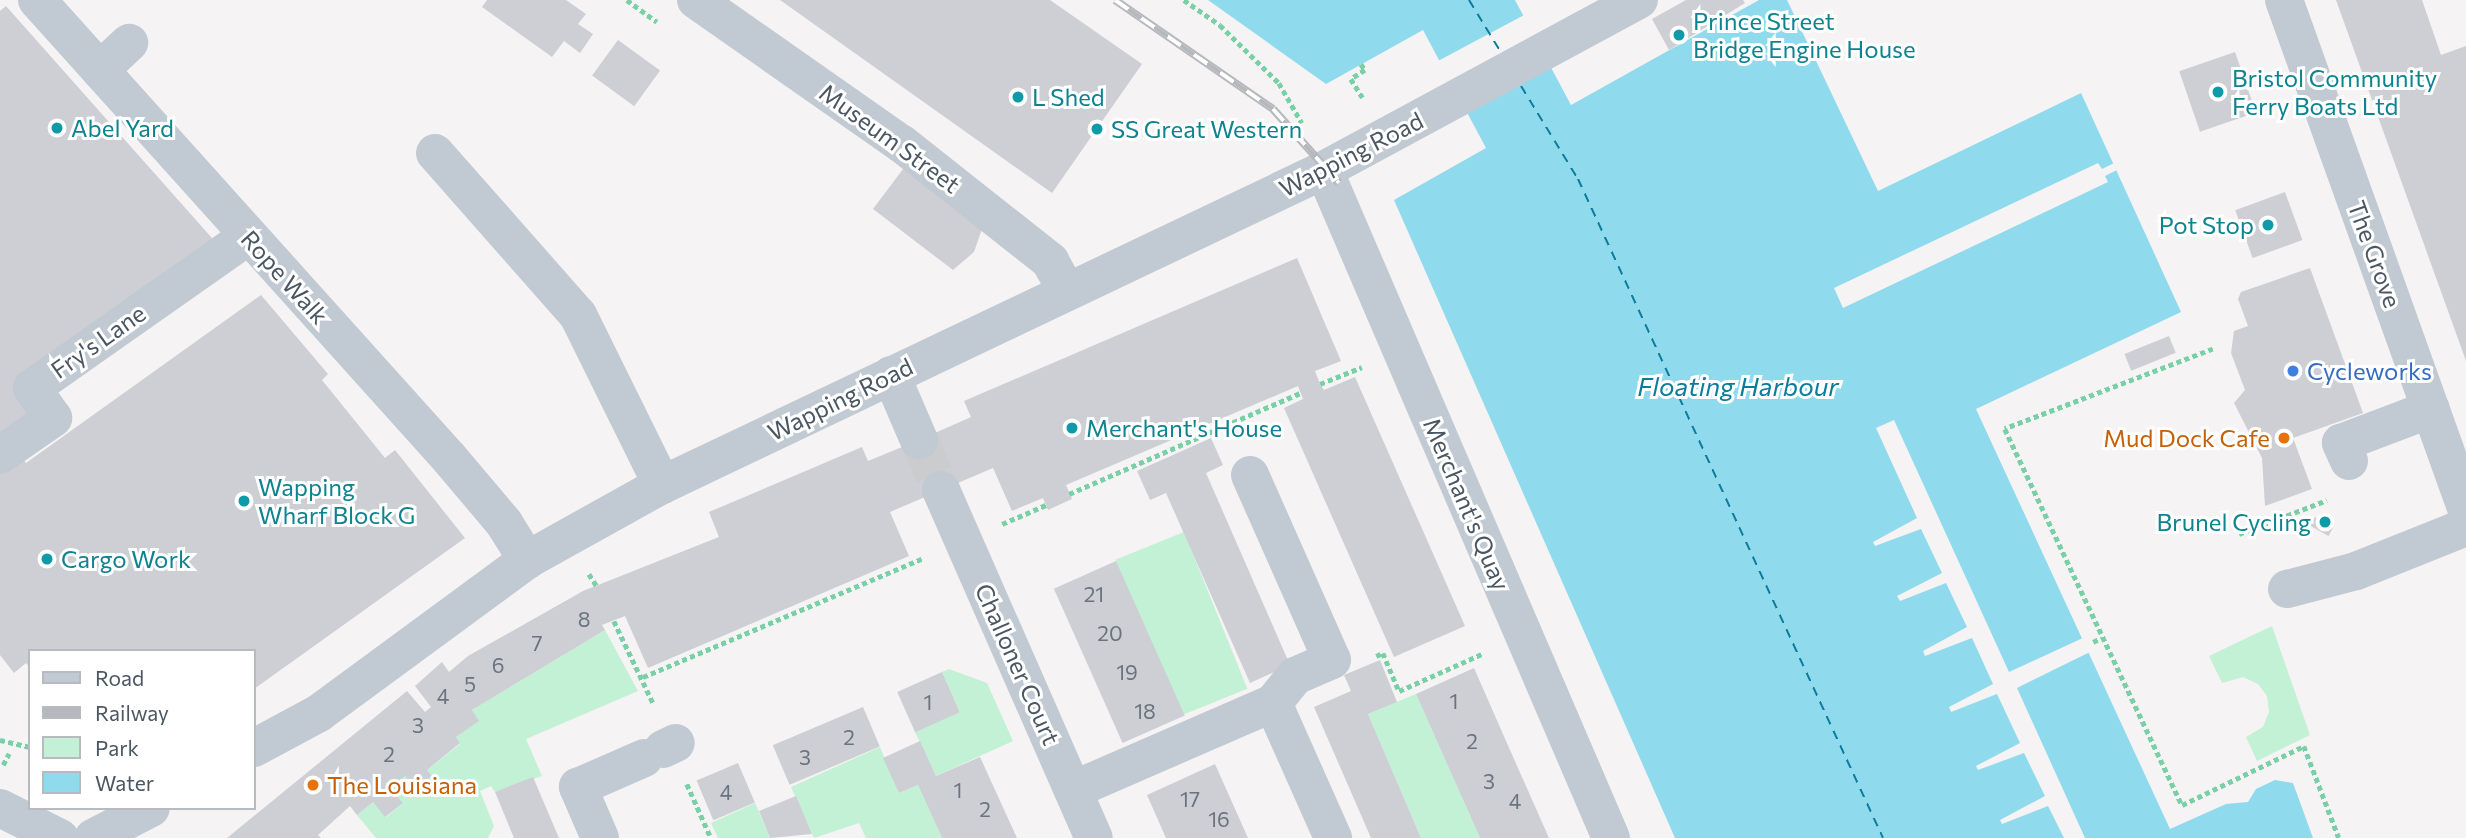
<!DOCTYPE html>
<style>
body{margin:0}
#map{position:relative;width:2466px;height:838px;overflow:hidden;background:#f5f3f3;font-family:Commissioner,sans-serif}
div>[style]{position:absolute}
[style*='--x']{left:calc(var(--x)*1px);top:calc(var(--y)*1px);width:calc(var(--w)*1px);rotate:calc(var(--a)*1deg)}
.green>*{inset:0;background:#c3f1d5;transform-origin:0 0}
.water>*{inset:0;background:#90daee}
.pier>*{inset:0;background:#f5f3f3}
.ferry>*{height:2px;margin-top:-1px;transform-origin:0;background:repeating-linear-gradient(90deg,#0c7c9b 0 9px,transparent 0 16px)}
.building>*{inset:0;background:#cdcfd5;transform-origin:0 0}
.minor-tunnel>*{height:38px;margin-top:-19px;transform-origin:0;background:repeating-linear-gradient(90deg,#caccce 0 38px,transparent 0 57px)}
.path>*{height:4.5px;margin-top:-2.25px;transform-origin:0;background:repeating-linear-gradient(90deg,#7ad0a6 0 5px,transparent 0 8.5px)}
.minor>*{height:38px;margin:-19px;padding:0 19px;transform-origin:19px;border-radius:19px;background:#c1cad2}
.rail>*{height:8px;margin-top:-4px;transform-origin:0;background:repeating-linear-gradient(90deg,#fff 0 16px,#b5b8bd 0 32px);box-sizing:border-box;border-block:2px solid #b5b8bd}
.dots>*{width:19px;height:19px;translate:-50% -50%;box-sizing:border-box;border:4px solid #fff;border-radius:50%}
span{translate:-50% -50%;white-space:nowrap;text-align:center;line-height:1.15;-webkit-text-stroke:6px #fff;paint-order:stroke}
.number-label{font-size:21px;color:#6b747e}
.number-label span{-webkit-text-stroke-width:0}
.culture-label{font-size:24px;color:#0d838f}
.left{translate:0 -50%;text-align:left}
.right{translate:-100% -50%;text-align:right}
.street-label{font-size:24px;color:#4a5661}
.shop-label{font-size:24px;color:#366cbe}
.food-label{font-size:24px;color:#c56008}
.water-label{font-size:26px;color:#0c7c9b;font-style:italic}
.legend{position:absolute;left:28px;top:649px;width:228px;height:161px;box-sizing:border-box;background:#fff;border:2px solid #b7bbc0;margin:0;padding:9px 12px;list-style:none;font-size:21px;color:#4a5661}
.legend li{display:flex;align-items:center;gap:14px;height:35px}
.legend b{width:35px;border:2px solid #b7bbc0}
</style>
<div id="map">
<div class="green">
<i style="left:1184px;top:532px;width:169px;height:74px;rotate:68deg"></i>
<i style="clip-path:polygon(2272px 626px,2310px 735px,2257px 761px,2246px 737px,2263px 727px,2269px 712px,2267px 696px,2258px 684px,2243px 677px,2222px 683px,2209px 656px)"></i>
<i style="clip-path:polygon(605px 630px,638px 691px,526px 739px,542px 776px,495px 792px,491px 786px,480px 791px,494px 826px,488px 838px,376px 838px,357px 815px,373px 802px,386px 817px,403px 803px,390px 788px,405px 776px,431px 775px,427px 770px,460px 744px,456px 737px,478px 721px,472px 710px)"></i>
<i style="clip-path:polygon(949px 669px,987px 683px,1013px 741px,936px 776px,915px 732px,960px 712px,942px 672px)"></i>
<i style="clip-path:polygon(1416px 694px,1452px 774px,1480px 838px,1421px 838px,1368px 714px)"></i>
<i style="clip-path:polygon(880px 747px,899px 793px,918px 785px,942px 838px,866px 838px,859px 823px,814px 838px,791px 787px)"></i>
<i style="clip-path:polygon(755px 803px,770px 838px,718px 838px,711px 823px)"></i>
</div>
<div class="water">
<i style="clip-path:polygon(1208px 0,1515px 0,1571px 105px,1759px 0,1787px 0,1878px 191px,2081px 93px,2181px 312px,1976px 409px,2170px 829px,2226px 804px,2248px 802px,2256px 789px,2275px 780px,2293px 783px,2313px 838px,1675px 838px,1394px 200px,1486px 148px,1423px 30px,1326px 84px)"></i>
</div>
<div class="pier">
<i style="clip-path:polygon(1526px 14px,1552px 64px,1458px 104px,1438px 61px)"></i>
<i style="clip-path:polygon(2116px 162px,2119px 169px,2105px 176px,2108px 182px,1843px 308px,1834px 288px,2098px 163px,2102px 169px)"></i>
<i style="clip-path:polygon(1894px 420px,2009px 672px,2085px 637px,2092px 651px,2017px 688px,2085px 838px,2064px 838px,2048px 806px,2002px 824px,2000px 820px,2045px 796px,2024px 753px,1978px 770px,1976px 766px,2020px 743px,1997px 694px,1951px 712px,1949px 707px,1993px 684px,1972px 638px,1925px 656px,1923px 651px,1967px 627px,1946px 583px,1900px 601px,1897px 596px,1942px 573px,1921px 529px,1875px 546px,1873px 542px,1917px 518px,1876px 428px)"></i>
</div>
<div class="ferry">
<i style="--x:1469;--y:0;--w:63;--a:58.6"></i>
<i style="--x:1521;--y:86;--w:109;--a:58.5"></i>
<i style="--x:1578;--y:179;--w:726;--a:65.16"></i>
</div>
<div class="building">
<i style="clip-path:polygon(487px 0,566px 0,586px 14px,578px 24px,593px 34px,580px 53px,564px 41px,552px 57px,482px 7px)"></i>
<i style="clip-path:polygon(780px 0,1050px 0,1142px 64px,1052px 193px)"></i>
<i style="clip-path:polygon(1686px 0,1743px 0,1745px 3px,1669px 50px,1652px 19px)"></i>
<i style="clip-path:polygon(2336px 0,2422px 0,2441px 55px,2466px 46px,2466px 361px)"></i>
<i style="clip-path:polygon(6px 6px,219px 246px,20px 385px,41px 413px,0 441px,0 11px)"></i>
<i style="left:618px;top:40px;width:52px;height:44px;rotate:36deg"></i>
<i style="left:2235px;top:52px;width:64px;height:59px;rotate:71deg"></i>
<i style="clip-path:polygon(903px 169px,983px 226px,974px 252px,953px 270px,873px 209px)"></i>
<i style="left:2285px;top:192px;width:51px;height:53px;rotate:70deg"></i>
<i style="clip-path:polygon(1297px 258px,1341px 361px,1315px 371px,1320px 384px,1324px 390px,1355px 377px,1465px 626px,1394px 657px,1284px 408px,1303px 399px,1298px 386px,1066px 485px,1072px 499px,1048px 510px,1043px 498px,1012px 511px,993px 468px,890px 512px,909px 556px,648px 668px,625px 616px,602px 625px,605px 630px,472px 710px,479px 721px,456px 737px,460px 743px,427px 770px,432px 776px,416px 789px,405px 776px,390px 788px,403px 803px,385px 817px,373px 802px,357px 815px,350px 806px,318px 835px,321px 838px,227px 838px,407px 691px,425px 712px,431px 707px,415px 686px,442px 662px,449px 672px,468px 656px,583px 591px,719px 537px,709px 512px,862px 447px,868px 461px,919px 440px,971px 417px,964px 401px)"></i>
<i style="clip-path:polygon(2310px 268px,2363px 413px,2293px 438px,2312px 489px,2265px 506px,2262px 458px,2234px 403px,2245px 390px,2231px 353px,2234px 331px,2248px 326px,2238px 299px,2241px 292px)"></i>
<i style="clip-path:polygon(261px 295px,328px 374px,322px 380px,385px 458px,395px 450px,465px 538px,254px 689px,254px 651px,30px 651px,30px 668px,26px 663px,14px 673px,0 655px,0 467px,19px 454px,26px 463px)"></i>
<i style="left:2169px;top:336px;width:18px;height:48px;rotate:68deg"></i>
<i style="clip-path:polygon(1211px 438px,1223px 465px,1206px 473px,1290px 665px,1250px 683px,1166px 493px,1150px 500px,1137px 471px)"></i>
<i style="left:2315px;top:517px;width:21px;height:10px;rotate:29deg"></i>
<i style="left:1116px;top:561px;width:169px;height:68px;rotate:66deg"></i>
<i style="clip-path:polygon(1380px 660px,1397px 702px,1368px 714px,1421px 838px,1371px 838px,1314px 707px,1351px 691px,1344px 675px)"></i>
<i style="clip-path:polygon(1474px 668px,1510px 750px,1549px 838px,1480px 838px,1469px 813px,1416px 694px)"></i>
<i style="left:942px;top:672px;width:44px;height:49px;rotate:66deg"></i>
<i style="left:863px;top:707px;width:43px;height:98px;rotate:67deg"></i>
<i style="clip-path:polygon(920px 741px,936px 776px,980px 757px,1017px 838px,942px 838px,918px 785px,899px 793px,883px 758px)"></i>
<i style="left:738px;top:763px;width:43px;height:45px;rotate:67deg"></i>
<i style="clip-path:polygon(1215px 764px,1248px 838px,1166px 838px,1147px 795px)"></i>
<i style="clip-path:polygon(533px 777px,559px 838px,514px 838px,495px 792px)"></i>
<i style="clip-path:polygon(796px 796px,812px 834px,770px 838px,759px 811px)"></i>
</div>
<div class="minor-tunnel">
<i style="--x:919;--y:440;--w:55;--a:66.3"></i>
</div>
<div class="path">
<i style="--x:627;--y:0;--w:37;--a:36"></i>
<i style="--x:1184;--y:0;--w:44;--a:34.8"></i>
<i style="--x:1220;--y:25;--w:83;--a:44.5"></i>
<i style="--x:1279;--y:83;--w:46;--a:60.1"></i>
<i style="--x:1361;--y:64;--w:7;--a:56"></i>
<i style="--x:1365;--y:70;--w:17;--a:147"></i>
<i style="--x:1351;--y:79;--w:22;--a:58"></i>
<i style="--x:2213;--y:349;--w:223;--a:159"></i>
<i style="--x:2005;--y:429;--w:416;--a:64.8"></i>
<i style="--x:2182;--y:805;--w:136;--a:-25.8"></i>
<i style="--x:2304;--y:746;--w:98;--a:69.2"></i>
<i style="--x:1320;--y:384;--w:45;--a:-22"></i>
<i style="--x:1069;--y:494;--w:252;--a:-23.6"></i>
<i style="--x:1002;--y:524;--w:48;--a:-23.4"></i>
<i style="--x:2239;--y:534;--w:94;--a:-21.1"></i>
<i style="--x:589;--y:574;--w:17;--a:57"></i>
<i style="--x:614;--y:621;--w:93;--a:64.5"></i>
<i style="--x:2093;--y:642;--w:9;--a:-27"></i>
<i style="--x:1376;--y:656;--w:8;--a:-23"></i>
<i style="--x:1383;--y:653;--w:41;--a:67.2"></i>
<i style="--x:1399;--y:691;--w:93;--a:-24.1"></i>
<i style="--x:643;--y:677;--w:304;--a:-23"></i>
<i style="--x:0;--y:740;--w:31;--a:13"></i>
<i style="--x:3;--y:765;--w:13;--a:-63"></i>
<i style="--x:687;--y:784;--w:59;--a:66"></i>
</div>
<div class="minor">
<i style="--x:37;--y:0;--w:617;--a:48.02"></i>
<i style="--x:450;--y:459;--w:84;--a:49.8"></i>
<i style="--x:504;--y:523;--w:44;--a:58.1"></i>
<i style="--x:696;--y:0;--w:251;--a:35"></i>
<i style="--x:902;--y:144;--w:189;--a:38.3"></i>
<i style="--x:1050;--y:261;--w:35;--a:61"></i>
<i style="--x:2284;--y:0;--w:540;--a:70.29"></i>
<i style="--x:100;--y:70;--w:40;--a:-43"></i>
<i style="--x:435;--y:153;--w:216;--a:48.6"></i>
<i style="--x:578;--y:315;--w:190;--a:63.7"></i>
<i style="--x:1324;--y:170;--w:727;--a:66.75"></i>
<i style="--x:891;--y:375;--w:71;--a:66.7"></i>
<i style="--x:0;--y:455;--w:65;--a:-34.9"></i>
<i style="--x:53;--y:418;--w:37;--a:-125"></i>
<i style="--x:32;--y:388;--w:264;--a:-35.1"></i>
<i style="--x:2349;--y:461;--w:20;--a:-114"></i>
<i style="--x:2341;--y:443;--w:96;--a:-20.7"></i>
<i style="--x:1250;--y:475;--w:202;--a:66.1"></i>
<i style="--x:1332;--y:660;--w:40;--a:156.6"></i>
<i style="--x:1295;--y:676;--w:35;--a:129"></i>
<i style="--x:941;--y:490;--w:380;--a:66.3"></i>
<i style="--x:2287;--y:589;--w:71;--a:-14.6"></i>
<i style="--x:2356;--y:571;--w:118;--a:-21.8"></i>
<i style="--x:254;--y:748;--w:74;--a:-28.3"></i>
<i style="--x:319;--y:713;--w:258;--a:-36.3"></i>
<i style="--x:527;--y:560;--w:154;--a:-29.1"></i>
<i style="--x:662;--y:485;--w:733;--a:-25.45"></i>
<i style="--x:1324;--y:170;--w:358;--a:-28.4"></i>
<i style="--x:663;--y:749;--w:14;--a:-25"></i>
<i style="--x:1073;--y:790;--w:218;--a:-23.5"></i>
<i style="--x:1273;--y:703;--w:148;--a:66"></i>
<i style="--x:0;--y:808;--w:67;--a:26.6"></i>
<i style="--x:93;--y:838;--w:65;--a:-27.3"></i>
<i style="--x:600;--y:838;--w:56;--a:-113.3"></i>
<i style="--x:578;--y:787;--w:72;--a:-23.7"></i>
</div>
<div class="rail">
<i style="--x:1115;--y:0;--w:192;--a:34.6"></i>
<i style="--x:1273;--y:109;--w:99;--a:48.3"></i>
</div>
<div class="dots">
<i style="left:1679px;top:35px;background:#0f9aa8"></i>
<i style="left:2218px;top:92px;background:#0f9aa8"></i>
<i style="left:1018px;top:97px;background:#0f9aa8"></i>
<i style="left:57px;top:128px;background:#0f9aa8"></i>
<i style="left:1097px;top:129px;background:#0f9aa8"></i>
<i style="left:2268px;top:225px;background:#0f9aa8"></i>
<i style="left:2293px;top:371px;background:#3f7fe0"></i>
<i style="left:1072px;top:428px;background:#0f9aa8"></i>
<i style="left:2284px;top:438px;background:#e8710a"></i>
<i style="left:244px;top:501px;background:#0f9aa8"></i>
<i style="left:2325px;top:522px;background:#0f9aa8"></i>
<i style="left:47px;top:559px;background:#0f9aa8"></i>
<i style="left:313px;top:785px;background:#e8710a"></i>
</div>
<div class="number-label">
<span style="left:1094px;top:594px">21</span>
<span style="left:584px;top:619px">8</span>
<span style="left:1110px;top:633px">20</span>
<span style="left:537px;top:643px">7</span>
<span style="left:498px;top:665px">6</span>
<span style="left:1127px;top:672px">19</span>
<span style="left:470px;top:684px">5</span>
<span style="left:443px;top:696px">4</span>
<span style="left:1454px;top:701px">1</span>
<span style="left:928px;top:702px">1</span>
<span style="left:1145px;top:711px">18</span>
<span style="left:418px;top:725px">3</span>
<span style="left:849px;top:737px">2</span>
<span style="left:1472px;top:741px">2</span>
<span style="left:389px;top:754px">2</span>
<span style="left:805px;top:757px">3</span>
<span style="left:1489px;top:781px">3</span>
<span style="left:958px;top:790px">1</span>
<span style="left:726px;top:792px">4</span>
<span style="left:1190px;top:799px">17</span>
<span style="left:1515px;top:801px">4</span>
<span style="left:985px;top:809px">2</span>
<span style="left:1219px;top:819px">16</span>
</div>
<div class="culture-label">
<span class="left" style="left:1693px;top:35px">Prince Street<br>Bridge Engine House</span>
<span class="left" style="left:2232px;top:92px">Bristol Community<br>Ferry Boats Ltd</span>
<span class="left" style="left:1032px;top:97px">L Shed</span>
<span class="left" style="left:71px;top:128px">Abel Yard</span>
<span class="left" style="left:1111px;top:129px">SS Great Western</span>
<span class="right" style="left:2254px;top:225px">Pot Stop</span>
<span class="left" style="left:1086px;top:428px">Merchant's House</span>
<span class="left" style="left:258px;top:501px">Wapping<br>Wharf Block G</span>
<span class="right" style="left:2311px;top:522px">Brunel Cycling</span>
<span class="left" style="left:61px;top:559px">Cargo Work</span>
</div>
<div class="street-label">
<span style="left:890px;top:138px;rotate:36deg">Museum Street</span>
<span style="left:1351px;top:154px;rotate:-27deg">Wapping Road</span>
<span style="left:2375px;top:254px;rotate:70deg">The Grove</span>
<span style="left:285px;top:277px;rotate:48deg">Rope Walk</span>
<span style="left:98px;top:341px;rotate:-35deg">Fry's Lane</span>
<span style="left:840px;top:399px;rotate:-26deg">Wapping Road</span>
<span style="left:1467px;top:504px;rotate:67deg">Merchant's Quay</span>
<span style="left:1018px;top:664px;rotate:66deg">Challoner Court</span>
</div>
<div class="shop-label">
<span class="left" style="left:2307px;top:371px">Cycleworks</span>
</div>
<div class="food-label">
<span class="right" style="left:2270px;top:438px">Mud Dock Cafe</span>
<span class="left" style="left:327px;top:785px">The Louisiana</span>
</div>
<div class="water-label">
<span style="left:1738px;top:386px">Floating Harbour</span>
</div>
<ul class="legend">
<li><b style="height:9px;background:#c1cad2"></b>Road</li>
<li><b style="height:9px;background:#b5b8bd"></b>Railway</li>
<li><b style="height:19px;background:#c3f1d5"></b>Park</li>
<li><b style="height:19px;background:#90daee"></b>Water</li>
</ul>
</div>
